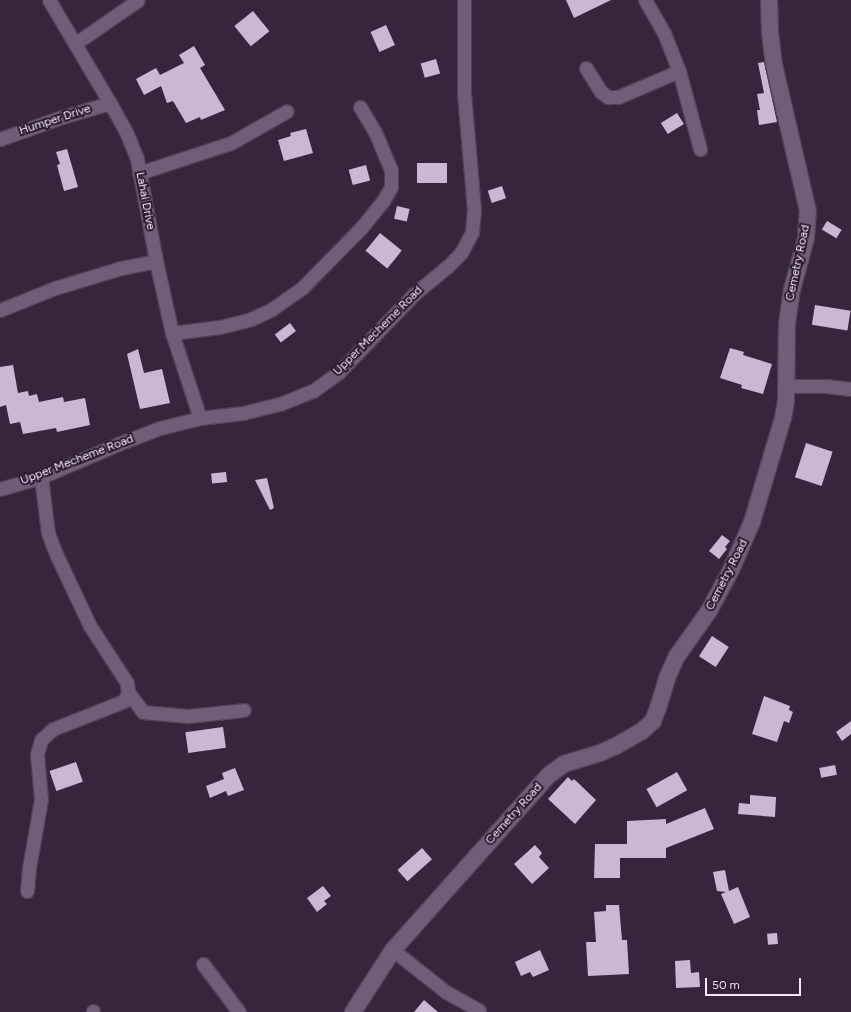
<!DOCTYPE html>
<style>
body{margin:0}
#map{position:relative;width:851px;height:1012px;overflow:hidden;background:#37243d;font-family:Figtree,sans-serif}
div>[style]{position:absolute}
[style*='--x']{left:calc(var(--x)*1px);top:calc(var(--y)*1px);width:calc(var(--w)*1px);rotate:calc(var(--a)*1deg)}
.building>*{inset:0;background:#cdb6d4;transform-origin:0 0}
.roads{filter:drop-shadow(1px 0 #514256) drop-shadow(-1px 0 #514256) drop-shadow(0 1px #514256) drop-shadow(0 -1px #514256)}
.minor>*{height:13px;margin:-6.5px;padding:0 6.5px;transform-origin:6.5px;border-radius:6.5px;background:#725d78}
.tertiary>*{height:16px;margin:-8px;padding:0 8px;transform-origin:8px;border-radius:8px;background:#725d78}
span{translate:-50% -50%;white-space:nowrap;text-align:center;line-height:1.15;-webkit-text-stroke:4px #2d1b32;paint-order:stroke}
.street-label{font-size:12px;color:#f4e8f8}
.scale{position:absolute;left:705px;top:978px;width:96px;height:18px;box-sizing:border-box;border:2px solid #f4e8f8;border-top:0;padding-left:5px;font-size:12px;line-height:14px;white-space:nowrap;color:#f4e8f8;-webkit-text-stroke:3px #2d1b32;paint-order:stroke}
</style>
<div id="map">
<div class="building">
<i style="clip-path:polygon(566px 0,611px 0,574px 18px)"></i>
<i style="left:253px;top:11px;width:26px;height:24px;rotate:51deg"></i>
<i style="left:386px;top:25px;width:22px;height:17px;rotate:66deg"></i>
<i style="clip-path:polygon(194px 46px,205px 65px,200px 68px,225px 110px,201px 120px,200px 117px,186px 123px,173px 101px,167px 103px,161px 86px,144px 95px,136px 79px,156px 68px,160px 75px,184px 63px,179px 55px)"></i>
<i style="left:436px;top:59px;width:15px;height:16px;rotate:74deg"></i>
<i style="clip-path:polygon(764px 62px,777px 122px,759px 125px,757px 110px,760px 110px,757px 94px,764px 93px,758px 63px)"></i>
<i style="left:677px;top:113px;width:13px;height:19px;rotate:58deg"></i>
<i style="clip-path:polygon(306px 129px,313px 153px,284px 161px,278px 140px,291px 136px,290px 133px)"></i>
<i style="clip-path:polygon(67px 149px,78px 187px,64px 191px,57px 165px,60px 164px,56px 152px)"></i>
<i style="left:447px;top:163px;width:20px;height:30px;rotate:90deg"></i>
<i style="left:366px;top:165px;width:16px;height:18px;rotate:75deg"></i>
<i style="left:502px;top:186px;width:13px;height:15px;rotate:72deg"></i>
<i style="left:397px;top:206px;width:13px;height:13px;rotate:13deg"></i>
<i style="left:827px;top:221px;width:17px;height:10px;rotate:31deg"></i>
<i style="left:380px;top:233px;width:28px;height:23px;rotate:39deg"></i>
<i style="left:815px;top:305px;width:36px;height:20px;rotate:9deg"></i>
<i style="left:290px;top:323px;width:10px;height:19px;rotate:53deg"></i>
<i style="clip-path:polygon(730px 348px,744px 352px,743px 355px,772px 364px,763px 394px,741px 388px,742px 385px,720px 378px)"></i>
<i style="clip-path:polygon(138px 349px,144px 373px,162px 369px,170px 403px,140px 409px,127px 354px)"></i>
<i style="clip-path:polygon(13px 365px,18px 393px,28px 391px,29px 396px,37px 394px,39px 402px,63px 397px,64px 402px,85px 398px,90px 425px,57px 432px,56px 428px,23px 434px,20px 422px,10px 424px,6px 405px,0 407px,0 367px)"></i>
<i style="left:806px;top:443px;width:28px;height:36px;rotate:18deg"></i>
<i style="left:226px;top:472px;width:10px;height:15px;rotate:84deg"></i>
<i style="clip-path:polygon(267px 478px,274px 508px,270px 510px,255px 480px)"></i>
<i style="clip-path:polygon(722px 535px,730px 541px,725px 547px,727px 549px,719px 559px,709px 551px)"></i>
<i style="left:712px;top:636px;width:20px;height:24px;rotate:33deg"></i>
<i style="clip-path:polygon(764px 696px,790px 706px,789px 710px,793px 712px,789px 723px,784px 721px,777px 742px,752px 734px)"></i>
<i style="clip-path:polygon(851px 721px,851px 734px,842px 741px,836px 732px)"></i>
<i style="left:223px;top:727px;width:21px;height:38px;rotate:82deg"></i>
<i style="left:76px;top:762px;width:21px;height:28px;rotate:71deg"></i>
<i style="left:835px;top:765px;width:10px;height:16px;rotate:79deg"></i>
<i style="clip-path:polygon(235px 768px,244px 790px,228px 796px,226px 791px,210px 798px,206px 786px,224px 779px,222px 773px)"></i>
<i style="left:677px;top:772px;width:21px;height:35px;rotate:61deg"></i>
<i style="clip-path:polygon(568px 777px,572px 781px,574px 779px,596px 800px,575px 824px,548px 799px)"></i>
<i style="clip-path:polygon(750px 795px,776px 797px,775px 817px,738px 814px,739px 803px,750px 804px)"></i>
<i style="clip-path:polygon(705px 808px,714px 829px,666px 848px,666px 858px,620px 858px,620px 878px,594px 878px,595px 844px,627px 844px,627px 821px,666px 819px,666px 824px)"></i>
<i style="clip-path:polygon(535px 845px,542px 853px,539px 857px,549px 868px,532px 884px,514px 864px)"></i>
<i style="left:422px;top:848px;width:15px;height:33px;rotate:48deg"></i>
<i style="clip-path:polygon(725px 870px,729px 891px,738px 887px,750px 917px,734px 924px,721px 894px,726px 892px,717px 891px,713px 872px)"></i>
<i style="clip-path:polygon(323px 886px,331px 896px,324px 901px,327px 904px,317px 912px,307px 898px)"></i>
<i style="clip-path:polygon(606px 905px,619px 905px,622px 940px,627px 940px,629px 974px,588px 976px,586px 942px,596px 942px,594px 912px,606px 911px)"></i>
<i style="left:777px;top:933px;width:11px;height:10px;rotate:85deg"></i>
<i style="clip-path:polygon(540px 950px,549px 970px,533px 977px,530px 972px,521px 976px,515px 962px)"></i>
<i style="clip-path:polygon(690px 960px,691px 973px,699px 972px,700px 987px,676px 988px,675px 961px)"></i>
<i style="clip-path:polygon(424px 1000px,438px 1012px,414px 1012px)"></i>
</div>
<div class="roads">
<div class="minor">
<i style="--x:49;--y:0;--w:120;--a:59.4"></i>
<i style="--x:110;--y:103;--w:35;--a:61"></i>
<i style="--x:127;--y:134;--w:27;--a:68"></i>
<i style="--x:137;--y:159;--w:104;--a:79.4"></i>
<i style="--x:156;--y:261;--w:74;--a:77.5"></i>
<i style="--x:172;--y:333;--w:89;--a:71.8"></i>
<i style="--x:645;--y:0;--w:38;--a:60"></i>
<i style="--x:664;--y:33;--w:41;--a:68.5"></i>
<i style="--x:679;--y:71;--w:81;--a:74.9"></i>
<i style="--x:76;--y:43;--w:75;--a:-34.7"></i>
<i style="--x:586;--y:68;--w:28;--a:58"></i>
<i style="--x:601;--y:92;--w:9;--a:36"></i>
<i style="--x:608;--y:97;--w:10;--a:0"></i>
<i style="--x:618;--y:97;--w:66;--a:-23.1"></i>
<i style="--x:0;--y:139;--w:66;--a:-19.5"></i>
<i style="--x:62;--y:117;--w:50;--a:-16.3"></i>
<i style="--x:139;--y:173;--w:97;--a:-18.1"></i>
<i style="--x:231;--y:143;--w:64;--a:-29.7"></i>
<i style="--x:0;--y:310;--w:59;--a:-21.8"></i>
<i style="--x:55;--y:288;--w:69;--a:-16.9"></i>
<i style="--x:121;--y:268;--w:36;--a:-11"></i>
<i style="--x:172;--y:333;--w:48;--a:-7.1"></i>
<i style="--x:220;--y:327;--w:32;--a:-14"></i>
<i style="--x:251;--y:319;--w:23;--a:-25"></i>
<i style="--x:272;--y:309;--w:37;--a:-35"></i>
<i style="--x:302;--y:288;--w:84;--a:-45.5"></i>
<i style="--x:361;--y:228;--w:35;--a:-51"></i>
<i style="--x:383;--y:201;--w:16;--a:-60"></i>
<i style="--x:391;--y:187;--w:17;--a:-90"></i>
<i style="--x:391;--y:170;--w:41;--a:-112.8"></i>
<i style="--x:375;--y:132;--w:29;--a:-121"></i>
<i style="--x:787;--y:386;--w:39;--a:0"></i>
<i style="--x:826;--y:386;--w:25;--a:7"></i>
<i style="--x:41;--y:477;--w:56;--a:82.9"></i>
<i style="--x:48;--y:533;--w:25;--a:69"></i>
<i style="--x:57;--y:556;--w:77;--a:64.8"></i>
<i style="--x:90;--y:626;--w:68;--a:57"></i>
<i style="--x:127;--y:683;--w:9;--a:84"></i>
<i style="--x:128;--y:692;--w:25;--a:53"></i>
<i style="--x:143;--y:712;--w:45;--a:5.1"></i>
<i style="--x:188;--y:716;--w:56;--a:-6.1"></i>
<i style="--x:0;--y:489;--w:43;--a:-16.3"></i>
<i style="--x:41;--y:477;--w:84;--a:-23.2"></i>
<i style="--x:118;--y:444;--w:45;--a:-20.9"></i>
<i style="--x:160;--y:428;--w:41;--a:-14"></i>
<i style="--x:200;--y:418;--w:43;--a:-6.6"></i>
<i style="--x:243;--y:413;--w:38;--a:-14"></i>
<i style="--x:280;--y:404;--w:35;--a:-22"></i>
<i style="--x:313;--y:391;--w:32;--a:-36"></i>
<i style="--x:339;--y:372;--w:107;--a:-46.1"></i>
<i style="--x:413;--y:295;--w:45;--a:-39.6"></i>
<i style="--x:448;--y:266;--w:18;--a:-45"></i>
<i style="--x:461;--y:253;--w:24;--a:-62"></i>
<i style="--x:472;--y:232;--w:22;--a:-85"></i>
<i style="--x:474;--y:210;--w:117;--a:-94.9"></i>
<i style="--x:464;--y:93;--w:93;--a:-90"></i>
<i style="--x:27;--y:891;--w:23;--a:-85"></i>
<i style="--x:29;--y:868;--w:70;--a:-80.1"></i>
<i style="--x:41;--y:799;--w:45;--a:-95.1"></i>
<i style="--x:37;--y:754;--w:15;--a:-74"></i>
<i style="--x:41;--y:740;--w:16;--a:-43"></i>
<i style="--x:53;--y:729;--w:76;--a:-21.5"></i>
<i style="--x:124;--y:701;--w:10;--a:-66"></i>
<i style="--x:393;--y:950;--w:68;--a:38.4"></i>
<i style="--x:446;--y:992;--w:38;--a:29"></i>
<i style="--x:203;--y:964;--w:60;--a:53.1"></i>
<i style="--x:93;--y:1011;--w:1;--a:90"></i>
</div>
<div class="tertiary">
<i style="--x:353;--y:1012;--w:74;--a:-57.2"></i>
<i style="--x:393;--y:950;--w:234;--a:-48.3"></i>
<i style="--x:549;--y:775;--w:19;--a:-36"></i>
<i style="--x:564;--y:764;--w:38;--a:-17"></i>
<i style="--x:600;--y:753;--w:17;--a:-24"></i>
<i style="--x:616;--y:746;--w:30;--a:-30"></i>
<i style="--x:642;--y:731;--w:15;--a:-42"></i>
<i style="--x:653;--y:721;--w:14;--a:-69"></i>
<i style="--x:658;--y:708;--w:31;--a:-73"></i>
<i style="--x:667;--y:678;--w:24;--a:-66"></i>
<i style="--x:677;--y:656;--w:55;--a:-54.6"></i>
<i style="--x:709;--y:611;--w:47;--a:-61.8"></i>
<i style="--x:731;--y:570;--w:52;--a:-66.4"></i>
<i style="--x:752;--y:522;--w:109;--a:-73.4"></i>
<i style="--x:783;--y:418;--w:17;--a:-80"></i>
<i style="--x:786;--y:401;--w:77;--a:-89.3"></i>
<i style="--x:787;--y:324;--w:34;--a:-82"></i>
<i style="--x:792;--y:290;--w:54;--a:-74.9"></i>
<i style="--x:806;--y:238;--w:27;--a:-86"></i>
<i style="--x:808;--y:211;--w:150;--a:-103.1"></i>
<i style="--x:774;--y:65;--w:35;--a:-97"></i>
<i style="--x:770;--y:30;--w:30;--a:-92"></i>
</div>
</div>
<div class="street-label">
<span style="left:55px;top:120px;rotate:-18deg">Humper Drive</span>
<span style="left:145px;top:201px;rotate:79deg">Lahai Drive</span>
<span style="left:798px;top:263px;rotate:-78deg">Cemetry Road</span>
<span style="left:378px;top:331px;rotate:-45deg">Upper Mecheme Road</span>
<span style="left:77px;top:460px;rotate:-21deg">Upper Mecheme Road</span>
<span style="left:727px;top:575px;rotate:-63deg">Cemetry Road</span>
<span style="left:514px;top:814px;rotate:-48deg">Cemetry Road</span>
</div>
<div class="scale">50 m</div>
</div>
